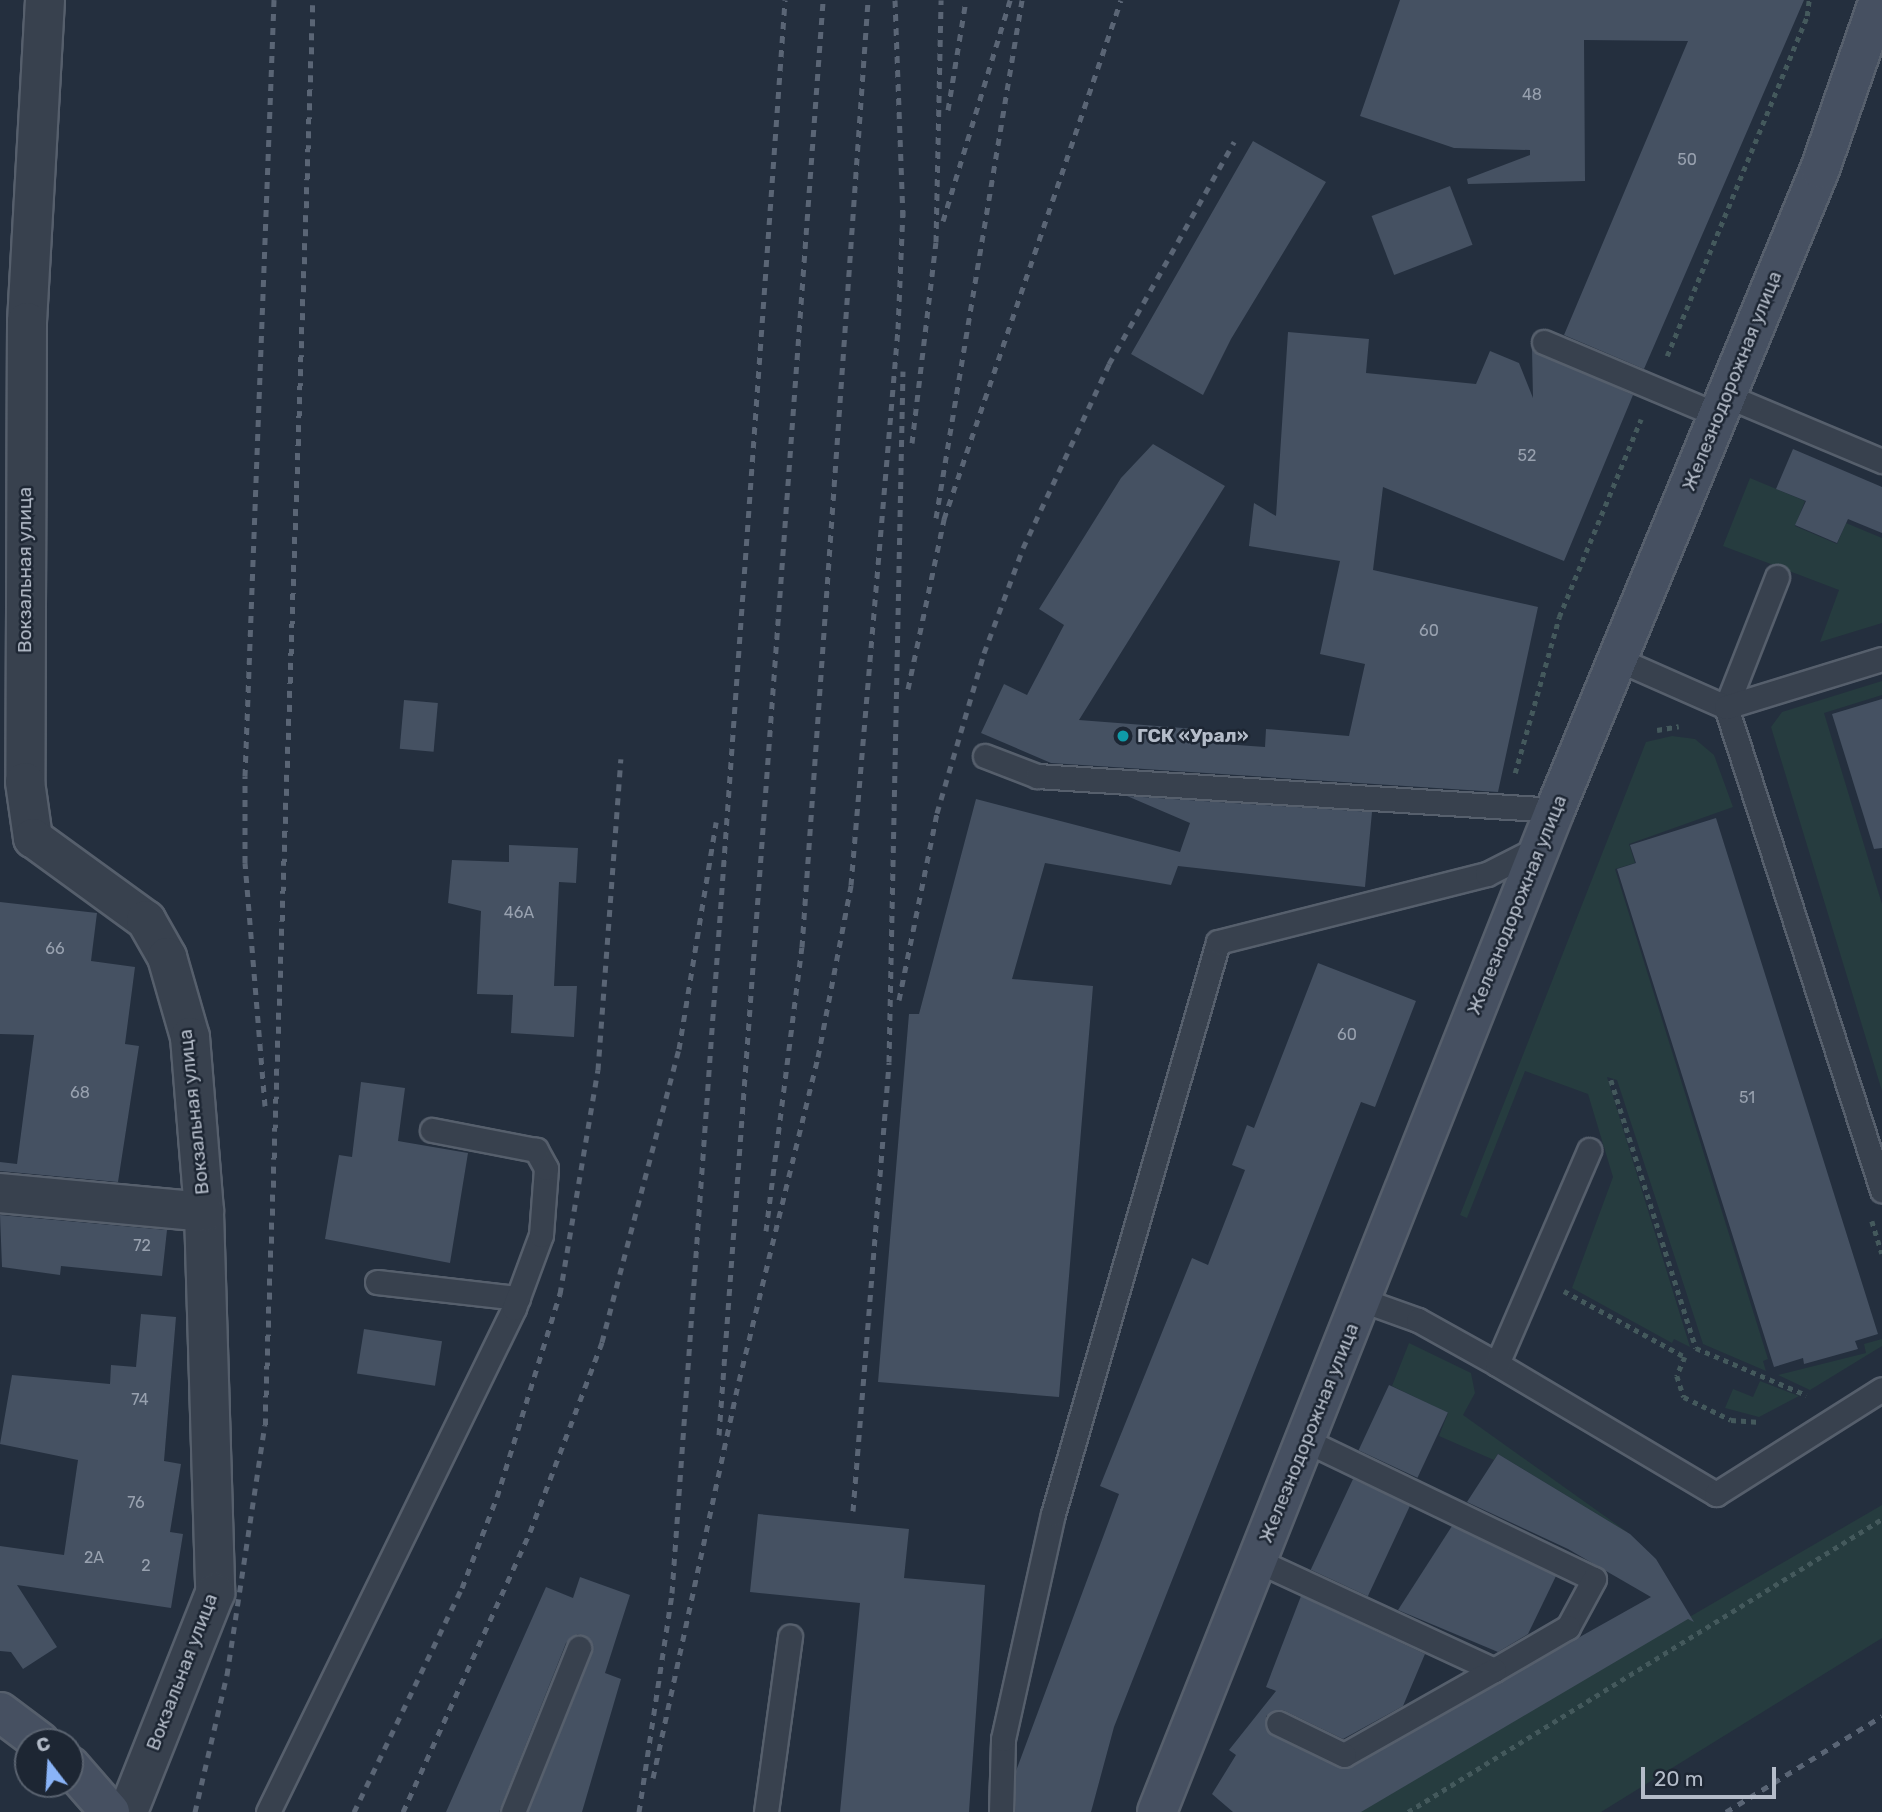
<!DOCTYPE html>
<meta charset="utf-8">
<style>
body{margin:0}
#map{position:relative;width:1882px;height:1812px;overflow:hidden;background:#242f3e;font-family:Rubik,sans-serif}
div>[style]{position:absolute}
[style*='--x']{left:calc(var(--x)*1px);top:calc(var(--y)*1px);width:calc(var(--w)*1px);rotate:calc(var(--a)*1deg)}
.green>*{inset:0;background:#263c3f}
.building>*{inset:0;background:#455162;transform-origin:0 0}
.path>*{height:4.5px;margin-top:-2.25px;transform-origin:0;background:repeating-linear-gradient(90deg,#44595c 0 5px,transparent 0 10px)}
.roads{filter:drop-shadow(2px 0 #565f6c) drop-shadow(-2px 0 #565f6c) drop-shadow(0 2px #565f6c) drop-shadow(0 -2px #565f6c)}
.lane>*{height:23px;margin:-11.5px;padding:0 11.5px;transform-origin:11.5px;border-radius:11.5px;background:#38414e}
.street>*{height:38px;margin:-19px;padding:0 19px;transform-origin:19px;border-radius:19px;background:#38414e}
.secondary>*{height:38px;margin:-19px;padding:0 19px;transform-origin:19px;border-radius:19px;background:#465061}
.rail>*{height:5px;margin-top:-2.5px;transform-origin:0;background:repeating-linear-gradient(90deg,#5a6575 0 7px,transparent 0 14px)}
.dots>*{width:19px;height:19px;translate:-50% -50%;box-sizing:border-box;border:4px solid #1d2633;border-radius:50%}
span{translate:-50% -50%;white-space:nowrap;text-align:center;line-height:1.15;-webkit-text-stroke:5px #1d2633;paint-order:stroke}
.number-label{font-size:16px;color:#98a1af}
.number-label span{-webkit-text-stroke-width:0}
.street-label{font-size:19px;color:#b4bcc9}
.poi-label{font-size:19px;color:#b4bcc9;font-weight:700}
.left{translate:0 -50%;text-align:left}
.north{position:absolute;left:14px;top:1728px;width:70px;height:70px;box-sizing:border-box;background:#1d2633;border:2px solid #59626f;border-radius:50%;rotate:343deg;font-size:19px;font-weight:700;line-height:28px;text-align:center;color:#b4bcc9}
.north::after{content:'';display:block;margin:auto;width:24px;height:32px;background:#8ab4f8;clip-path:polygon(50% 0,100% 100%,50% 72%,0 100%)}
.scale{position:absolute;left:1641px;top:1767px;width:135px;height:32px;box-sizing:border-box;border:4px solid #b4bcc9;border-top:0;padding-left:9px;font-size:21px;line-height:24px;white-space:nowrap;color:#b4bcc9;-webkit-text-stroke:5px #1d2633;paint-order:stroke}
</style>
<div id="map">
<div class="green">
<i style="clip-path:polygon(1750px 478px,1805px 501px,1795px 526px,1837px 544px,1846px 523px,1882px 538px,1882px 623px,1820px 642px,1839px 590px,1723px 546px)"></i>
<i style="clip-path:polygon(1882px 681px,1882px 695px,1824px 713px,1882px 904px,1882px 1091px,1771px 727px,1782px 712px)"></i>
<i style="clip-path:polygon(1672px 736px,1695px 739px,1714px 755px,1733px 807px,1629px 844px,1635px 863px,1615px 869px,1768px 1359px,1763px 1361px,1766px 1371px,1703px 1344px,1617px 1080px,1607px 1077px,1690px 1347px,1674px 1339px,1672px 1343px,1572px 1288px,1613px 1177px,1588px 1094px,1525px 1071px,1467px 1218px,1460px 1215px,1646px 742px)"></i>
<i style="clip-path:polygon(1882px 1339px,1882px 1346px,1810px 1390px,1778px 1375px,1866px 1353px,1864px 1344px)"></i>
<i style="clip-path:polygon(1409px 1343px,1471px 1373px,1475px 1393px,1463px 1415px,1630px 1534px,1498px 1454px,1494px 1460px,1439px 1436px,1448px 1413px,1392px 1386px)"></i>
<i style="clip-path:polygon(1760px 1381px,1799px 1396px,1759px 1417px,1725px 1408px,1733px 1389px,1753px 1397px)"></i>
<i style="clip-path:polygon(1882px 1505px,1882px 1638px,1601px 1812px,1354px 1812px)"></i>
</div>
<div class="building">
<i style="clip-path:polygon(1400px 0,1804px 0,1644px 369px,1564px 335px,1688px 41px,1584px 40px,1585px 181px,1468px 184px,1467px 179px,1530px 155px,1530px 150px,1454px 148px,1360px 116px)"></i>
<i style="clip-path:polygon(1253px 141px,1326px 182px,1231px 339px,1203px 395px,1131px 354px)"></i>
<i style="left:1450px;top:186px;width:63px;height:84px;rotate:69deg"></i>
<i style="clip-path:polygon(1288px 332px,1369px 339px,1366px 373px,1476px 384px,1490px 351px,1519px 363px,1533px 398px,1532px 349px,1633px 395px,1564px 561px,1383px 487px,1373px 570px,1538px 607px,1498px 792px,1051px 763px,981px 733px,1004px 684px,1027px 695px,1064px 625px,1039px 609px,1121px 478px,1153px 444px,1225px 486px,1079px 720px,1196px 729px,1195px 742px,1265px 747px,1266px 729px,1349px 736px,1365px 664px,1320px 654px,1340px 561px,1249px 546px,1254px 503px,1276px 516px)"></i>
<i style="clip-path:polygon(1793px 449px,1882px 487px,1882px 533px,1848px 519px,1837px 543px,1795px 525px,1806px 501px,1776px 489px)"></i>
<i style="clip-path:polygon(1882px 699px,1882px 848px,1874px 849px,1832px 714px)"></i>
<i style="left:404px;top:700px;width:34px;height:49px;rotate:5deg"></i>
<i style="clip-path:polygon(1127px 796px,1372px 812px,1365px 887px,1178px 866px,1171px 885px,1045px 863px,1012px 979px,1093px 986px,1059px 1397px,878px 1382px,909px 1014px,919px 1014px,976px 799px,1180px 852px,1190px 823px)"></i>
<i style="clip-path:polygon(1716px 818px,1878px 1334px,1855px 1341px,1858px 1349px,1804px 1364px,1803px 1358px,1774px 1367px,1617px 869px,1636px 863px,1630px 845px)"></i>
<i style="clip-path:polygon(509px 845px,578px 848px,576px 883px,559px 882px,554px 986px,577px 986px,574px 1037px,511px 1033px,513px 995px,477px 994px,481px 911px,448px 903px,452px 860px,509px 862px)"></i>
<i style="clip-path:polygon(0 902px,97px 913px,91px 961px,135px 967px,125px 1044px,139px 1046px,118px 1182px,0 1171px,0 1162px,17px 1164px,34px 1035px,0 1034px)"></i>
<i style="clip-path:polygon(1318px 963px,1416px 1001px,1375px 1107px,1361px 1102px,1114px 1727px,1091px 1812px,1015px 1812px,1016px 1771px,1119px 1494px,1100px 1486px,1192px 1258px,1208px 1265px,1245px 1170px,1232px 1165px,1247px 1125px,1254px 1128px)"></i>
<i style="clip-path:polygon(361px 1082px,405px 1088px,398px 1141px,468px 1153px,450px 1263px,325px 1239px,339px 1155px,352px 1157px)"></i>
<i style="clip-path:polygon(0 1215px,167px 1230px,162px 1276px,61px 1266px,60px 1275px,2px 1267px)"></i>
<i style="clip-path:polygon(141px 1314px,176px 1317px,164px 1461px,181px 1464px,170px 1532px,183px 1534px,171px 1608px,17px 1585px,57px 1647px,23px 1669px,11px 1652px,0 1651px,0 1546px,64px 1555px,78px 1460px,0 1444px,12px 1375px,110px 1384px,111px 1365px,136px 1367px)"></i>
<i style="left:364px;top:1329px;width:79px;height:45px;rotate:9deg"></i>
<i style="left:1389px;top:1385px;width:65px;height:72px;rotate:25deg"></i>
<i style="clip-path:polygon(1498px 1454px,1630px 1534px,1656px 1559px,1694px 1622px,1688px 1619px,1361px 1812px,1233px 1812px,1212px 1794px,1236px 1755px,1229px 1750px,1276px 1691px,1266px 1687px,1301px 1596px,1425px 1654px,1403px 1706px,1343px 1739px,1283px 1710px,1266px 1716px,1271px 1735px,1344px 1769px,1651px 1597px,1568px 1549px,1467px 1502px)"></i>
<i style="left:1353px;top:1479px;width:63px;height:100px;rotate:25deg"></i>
<i style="clip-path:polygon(758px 1514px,909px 1529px,904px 1578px,985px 1585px,969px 1812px,840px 1812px,860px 1603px,750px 1592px)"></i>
<i style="clip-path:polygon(1452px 1526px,1556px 1576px,1528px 1634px,1498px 1652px,1398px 1610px)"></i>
<i style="clip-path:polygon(580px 1577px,630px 1595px,605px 1673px,621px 1679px,582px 1812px,528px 1812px,592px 1653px,590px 1640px,578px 1634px,566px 1643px,499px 1812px,446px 1812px,546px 1587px,573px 1598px)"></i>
</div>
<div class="path">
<i style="--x:1667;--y:356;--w:368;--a:-67.6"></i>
<i style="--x:1807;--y:16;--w:16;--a:-83"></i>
<i style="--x:1657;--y:730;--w:22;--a:-10"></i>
<i style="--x:1515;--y:773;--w:162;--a:-74.2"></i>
<i style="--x:1559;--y:617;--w:214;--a:-67.5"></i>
<i style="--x:1611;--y:1080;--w:281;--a:72.4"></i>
<i style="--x:1696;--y:1348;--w:120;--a:23.1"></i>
<i style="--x:1872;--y:1221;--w:34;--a:73"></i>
<i style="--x:1564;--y:1291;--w:138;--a:28.6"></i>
<i style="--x:1685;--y:1357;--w:21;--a:113"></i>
<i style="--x:1677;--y:1376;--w:22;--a:72"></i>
<i style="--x:1684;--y:1397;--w:52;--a:26.1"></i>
<i style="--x:1731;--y:1420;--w:29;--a:4"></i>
<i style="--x:1408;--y:1812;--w:557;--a:-31.72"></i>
</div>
<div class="roads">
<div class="lane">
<i style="--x:1544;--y:342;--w:189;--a:22.8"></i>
<i style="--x:1725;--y:395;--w:170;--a:22.8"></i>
<i style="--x:1777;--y:577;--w:140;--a:111.4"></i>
<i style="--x:1726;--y:707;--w:508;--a:72.1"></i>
<i style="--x:1617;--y:659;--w:119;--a:23.8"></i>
<i style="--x:1726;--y:707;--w:163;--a:-17.1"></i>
<i style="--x:985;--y:756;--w:56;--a:21"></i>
<i style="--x:1037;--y:776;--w:519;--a:3.76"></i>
<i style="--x:377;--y:1282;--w:142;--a:6.5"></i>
<i style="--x:1362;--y:1300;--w:59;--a:19.7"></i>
<i style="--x:1418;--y:1320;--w:90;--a:29.1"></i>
<i style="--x:1497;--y:1364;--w:255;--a:30.7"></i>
<i style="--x:1716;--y:1494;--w:196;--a:-32.3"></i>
<i style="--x:1497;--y:1364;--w:233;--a:-66.7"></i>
<i style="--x:1307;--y:1441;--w:318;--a:25.7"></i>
<i style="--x:1594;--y:1579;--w:55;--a:118.4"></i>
<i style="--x:1568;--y:1627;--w:86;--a:149.8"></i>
<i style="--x:1258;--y:1561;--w:260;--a:24.8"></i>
<i style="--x:1494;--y:1670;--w:172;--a:150.5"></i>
<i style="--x:1344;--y:1755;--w:73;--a:-154.1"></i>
<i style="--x:268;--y:1812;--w:561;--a:-63.98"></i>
<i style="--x:514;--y:1308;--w:78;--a:-69.7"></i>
<i style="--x:541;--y:1235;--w:67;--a:-85.7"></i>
<i style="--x:546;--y:1168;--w:21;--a:-119"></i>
<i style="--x:536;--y:1150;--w:106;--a:-169.1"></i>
<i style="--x:513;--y:1812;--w:177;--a:-68.1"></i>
<i style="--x:766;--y:1812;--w:177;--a:-82.2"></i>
<i style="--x:1001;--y:1812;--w:73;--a:-88.4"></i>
<i style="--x:1003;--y:1739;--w:230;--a:-77.5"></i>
<i style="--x:1053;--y:1514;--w:595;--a:-73.91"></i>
<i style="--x:1218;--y:942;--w:277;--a:-14.2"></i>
<i style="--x:1487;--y:874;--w:59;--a:-27"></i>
</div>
<div class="street">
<i style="--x:45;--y:0;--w:323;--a:93.2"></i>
<i style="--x:27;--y:322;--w:460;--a:90.2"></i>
<i style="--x:25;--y:782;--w:57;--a:81.9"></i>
<i style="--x:33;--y:838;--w:140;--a:36"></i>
<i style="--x:146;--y:920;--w:43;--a:60.4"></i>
<i style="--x:167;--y:957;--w:83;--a:74"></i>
<i style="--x:190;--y:1037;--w:176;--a:85.4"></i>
<i style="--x:204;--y:1212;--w:381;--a:88.3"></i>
<i style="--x:215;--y:1593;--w:236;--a:111.7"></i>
<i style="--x:0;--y:1193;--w:205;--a:5.3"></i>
</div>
<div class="secondary">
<i style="--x:0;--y:1712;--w:50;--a:36.9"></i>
<i style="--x:70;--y:1766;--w:61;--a:49"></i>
<i style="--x:1157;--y:1812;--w:1078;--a:-68.34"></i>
<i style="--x:1555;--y:810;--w:694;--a:-67.54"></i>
<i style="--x:1820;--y:169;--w:179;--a:-70.8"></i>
</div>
</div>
<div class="rail">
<i style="--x:895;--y:0;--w:217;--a:87.9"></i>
<i style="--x:948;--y:110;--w:111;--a:-80.7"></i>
<i style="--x:943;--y:221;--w:231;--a:-73.1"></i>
<i style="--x:912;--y:443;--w:202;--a:-83.2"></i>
<i style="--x:936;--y:242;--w:242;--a:-88.8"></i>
<i style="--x:936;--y:518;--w:525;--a:-80.57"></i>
<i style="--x:908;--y:689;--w:174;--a:-78"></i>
<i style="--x:944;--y:519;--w:548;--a:-71.17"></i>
<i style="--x:899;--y:1000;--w:191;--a:-78.5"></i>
<i style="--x:937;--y:813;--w:167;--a:-73.6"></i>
<i style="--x:984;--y:653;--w:112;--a:-69.6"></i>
<i style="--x:1023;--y:548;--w:203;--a:-64.9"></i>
<i style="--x:1109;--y:364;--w:255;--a:-60.6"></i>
<i style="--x:265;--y:1106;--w:244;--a:-94.7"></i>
<i style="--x:245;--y:863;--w:87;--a:-90"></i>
<i style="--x:245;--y:776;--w:777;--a:-87.86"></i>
<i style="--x:766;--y:1231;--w:286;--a:-82.8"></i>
<i style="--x:802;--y:947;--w:949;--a:-86.01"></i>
<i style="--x:719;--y:1435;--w:1439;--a:-85.85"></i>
<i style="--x:853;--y:1511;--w:450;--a:-85.4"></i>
<i style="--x:889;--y:1062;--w:691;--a:-88.84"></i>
<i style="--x:653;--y:1778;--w:406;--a:-77.8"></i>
<i style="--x:739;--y:1381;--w:333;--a:-76.3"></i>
<i style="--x:818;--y:1057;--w:175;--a:-79.1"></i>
<i style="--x:851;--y:885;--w:558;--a:-85.17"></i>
<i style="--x:898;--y:329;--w:120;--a:-87.6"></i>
<i style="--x:195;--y:1812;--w:141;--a:-76.9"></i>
<i style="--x:227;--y:1675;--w:253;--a:-81.4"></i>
<i style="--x:265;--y:1425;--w:1426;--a:-88.07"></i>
<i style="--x:354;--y:1812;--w:249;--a:-64.3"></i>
<i style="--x:462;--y:1588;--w:97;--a:-69"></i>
<i style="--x:497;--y:1497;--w:213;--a:-72.8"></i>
<i style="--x:560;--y:1294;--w:227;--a:-80.4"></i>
<i style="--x:598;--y:1070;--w:312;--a:-85.8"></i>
<i style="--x:403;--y:1812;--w:307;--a:-65.6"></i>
<i style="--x:530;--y:1532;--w:203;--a:-69.2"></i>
<i style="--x:602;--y:1342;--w:303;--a:-75.3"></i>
<i style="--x:679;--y:1049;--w:230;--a:-80.7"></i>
<i style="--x:639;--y:1812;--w:221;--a:-81.4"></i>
<i style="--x:672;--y:1593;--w:1597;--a:-85.94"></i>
<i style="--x:1726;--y:1812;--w:183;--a:-31.6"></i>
</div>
<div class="dots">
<i style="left:1123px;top:736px;background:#0f9aa8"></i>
</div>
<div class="number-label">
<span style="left:1532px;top:95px">48</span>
<span style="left:1687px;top:160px">50</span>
<span style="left:1527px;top:456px">52</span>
<span style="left:1429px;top:631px">60</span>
<span style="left:519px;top:913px">46А</span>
<span style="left:55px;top:949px">66</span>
<span style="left:1347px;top:1035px">60</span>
<span style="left:80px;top:1093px">68</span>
<span style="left:1747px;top:1098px">51</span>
<span style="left:142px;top:1246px">72</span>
<span style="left:140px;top:1400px">74</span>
<span style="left:136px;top:1503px">76</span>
<span style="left:94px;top:1558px">2А</span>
<span style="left:146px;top:1566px">2</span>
</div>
<div class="street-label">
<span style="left:1732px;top:381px;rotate:-68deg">Железнодорожная улица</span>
<span style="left:25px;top:570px;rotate:-90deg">Вокзальная улица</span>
<span style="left:1517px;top:905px;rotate:-68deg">Железнодорожная улица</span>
<span style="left:194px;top:1112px;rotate:-96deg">Вокзальная улица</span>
<span style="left:1309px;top:1433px;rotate:-68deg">Железнодорожная улица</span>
<span style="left:182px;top:1672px;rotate:-69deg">Вокзальная улица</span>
</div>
<div class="poi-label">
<span class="left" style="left:1137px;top:736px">ГСК «Урал»</span>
</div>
<div class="north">С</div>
<div class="scale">20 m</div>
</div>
